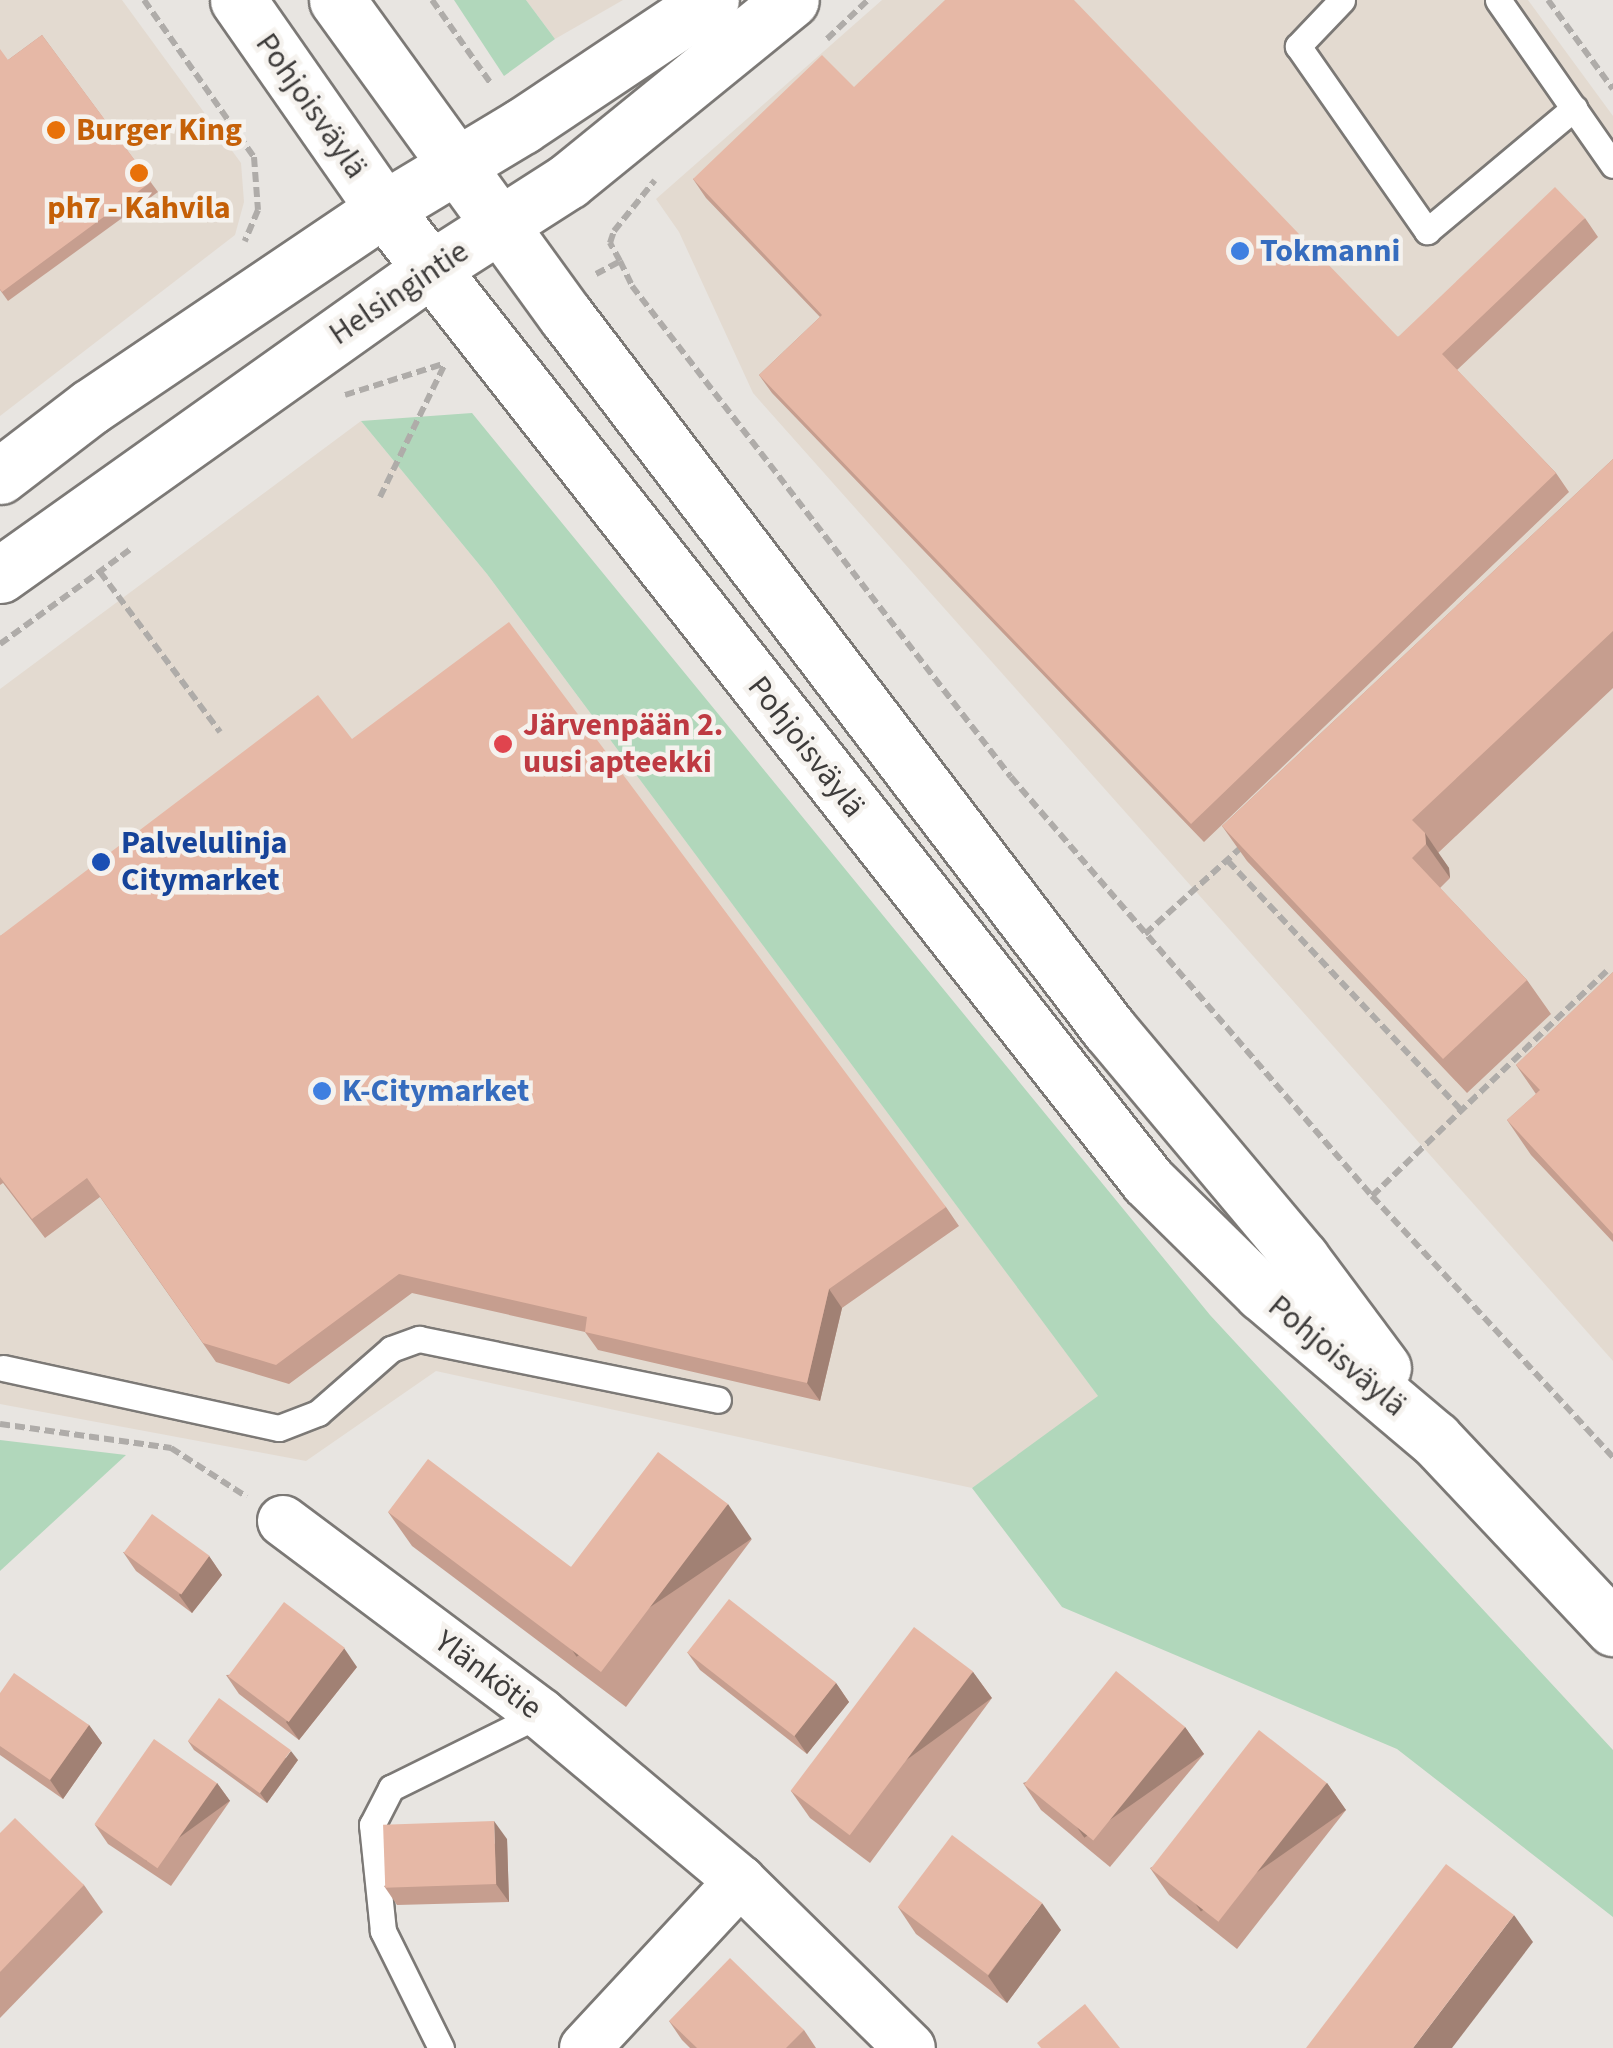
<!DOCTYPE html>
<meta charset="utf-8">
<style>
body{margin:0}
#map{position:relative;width:1613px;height:2048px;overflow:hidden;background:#e8e5e1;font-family:"Source Sans 3",sans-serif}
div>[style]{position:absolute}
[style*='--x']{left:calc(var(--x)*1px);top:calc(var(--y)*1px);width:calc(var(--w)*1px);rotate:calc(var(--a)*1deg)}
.built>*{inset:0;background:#e3dad0}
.green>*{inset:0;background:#b1d7bb}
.path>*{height:6px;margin-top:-3px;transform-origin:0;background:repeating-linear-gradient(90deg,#afaca9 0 10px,transparent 0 15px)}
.roads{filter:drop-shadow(2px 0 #7c7976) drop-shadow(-2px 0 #7c7976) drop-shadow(0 2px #7c7976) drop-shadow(0 -2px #7c7976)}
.service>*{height:25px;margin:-12.5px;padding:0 12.5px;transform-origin:12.5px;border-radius:12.5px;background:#fff}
.minor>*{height:50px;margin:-25px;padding:0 25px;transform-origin:25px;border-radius:25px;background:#fff}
.tertiary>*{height:55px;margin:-27.5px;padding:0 27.5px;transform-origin:27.5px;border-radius:27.5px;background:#fff}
.secondary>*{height:55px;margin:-27.5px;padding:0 27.5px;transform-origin:27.5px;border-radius:27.5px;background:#fff}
.wall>*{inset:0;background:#c69e8f}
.shaded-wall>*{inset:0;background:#a18174;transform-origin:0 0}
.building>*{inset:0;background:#e6b8a6;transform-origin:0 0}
.dots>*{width:28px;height:28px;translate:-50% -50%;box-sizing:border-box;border:5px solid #f5f2ee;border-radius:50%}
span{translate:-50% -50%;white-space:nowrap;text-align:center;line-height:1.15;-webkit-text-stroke:9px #f5f2ee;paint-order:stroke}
.street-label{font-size:32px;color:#3e3c3b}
.food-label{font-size:32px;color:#c56008;font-weight:700}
.left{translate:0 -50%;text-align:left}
.shop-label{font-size:32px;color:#366cbe;font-weight:700}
.health-label{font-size:32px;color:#be3a42;font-weight:700}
.transit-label{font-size:32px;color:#164399;font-weight:700}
</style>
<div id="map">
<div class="built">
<i style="clip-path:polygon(0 0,122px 0,241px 163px,244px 202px,235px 235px,0 416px)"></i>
<i style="clip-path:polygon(526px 0,623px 0,555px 39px)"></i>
<i style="clip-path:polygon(882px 0,1528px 0,1613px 116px,1613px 1361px,753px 393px,679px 232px,656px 199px)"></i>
<i style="clip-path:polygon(361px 421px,487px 574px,1099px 1397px,972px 1488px,436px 1371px,306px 1461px,0 1404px,0 689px)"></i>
</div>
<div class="green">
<i style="clip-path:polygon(454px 0,526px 0,555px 39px,504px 76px)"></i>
<i style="clip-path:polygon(472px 413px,1210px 1315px,1613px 1750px,1613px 1917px,1397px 1749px,1062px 1607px,972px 1488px,1098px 1396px,487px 574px,361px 421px)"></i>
<i style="clip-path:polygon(0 1440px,126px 1455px,0 1571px)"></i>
</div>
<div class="path">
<i style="--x:144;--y:0;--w:192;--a:55"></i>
<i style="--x:254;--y:157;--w:53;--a:85.7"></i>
<i style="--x:258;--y:210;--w:34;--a:113"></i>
<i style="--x:432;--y:0;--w:104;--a:54.8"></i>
<i style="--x:1548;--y:0;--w:110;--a:53.9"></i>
<i style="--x:827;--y:39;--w:57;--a:-43.6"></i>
<i style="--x:620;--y:261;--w:21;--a:-119"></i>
<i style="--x:610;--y:243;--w:13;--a:-72"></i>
<i style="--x:614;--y:231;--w:65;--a:-51.2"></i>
<i style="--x:596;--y:274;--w:27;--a:-28"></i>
<i style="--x:620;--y:261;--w:28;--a:64"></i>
<i style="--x:632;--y:286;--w:620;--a:52.34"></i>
<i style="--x:1011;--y:777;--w:553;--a:49.25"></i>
<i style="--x:1372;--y:1196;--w:355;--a:47.3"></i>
<i style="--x:345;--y:395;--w:103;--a:-17.6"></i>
<i style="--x:380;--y:497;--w:148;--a:-64"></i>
<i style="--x:100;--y:572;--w:200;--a:53.1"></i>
<i style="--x:0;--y:644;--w:163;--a:-36"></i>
<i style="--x:1228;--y:861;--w:341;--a:46.9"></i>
<i style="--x:1145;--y:934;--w:133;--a:-42"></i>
<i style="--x:1372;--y:1196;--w:325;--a:-43.8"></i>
<i style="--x:0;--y:1424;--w:173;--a:8"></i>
<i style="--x:171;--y:1448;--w:90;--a:32.8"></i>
</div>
<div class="roads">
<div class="service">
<i style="--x:1342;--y:0;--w:64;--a:133.7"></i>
<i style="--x:1298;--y:46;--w:226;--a:55.1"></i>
<i style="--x:1427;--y:231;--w:192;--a:-39.9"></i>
<i style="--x:1498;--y:0;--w:201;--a:55.1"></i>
<i style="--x:3;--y:1368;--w:282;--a:12.3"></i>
<i style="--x:279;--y:1428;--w:42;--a:-21"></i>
<i style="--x:318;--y:1413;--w:97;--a:-41.2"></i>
<i style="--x:391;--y:1349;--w:30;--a:-20"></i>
<i style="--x:419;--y:1339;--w:305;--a:11.5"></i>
<i style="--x:441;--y:2048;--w:131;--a:-116.4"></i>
<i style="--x:383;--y:1931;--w:107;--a:-95.9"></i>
<i style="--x:372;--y:1825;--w:42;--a:-62.8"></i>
<i style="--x:391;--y:1788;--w:167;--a:-26.3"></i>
</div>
<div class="minor">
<i style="--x:283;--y:1521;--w:322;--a:36.8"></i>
<i style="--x:541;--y:1714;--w:260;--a:40"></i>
<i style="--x:740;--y:1881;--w:238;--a:44.5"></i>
<i style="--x:585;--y:2048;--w:228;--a:-47.1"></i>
</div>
<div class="tertiary">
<i style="--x:384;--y:209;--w:161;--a:-31"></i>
<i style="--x:522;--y:126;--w:227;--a:-33.7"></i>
<i style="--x:432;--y:268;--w:161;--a:-32.6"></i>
<i style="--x:568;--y:181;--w:287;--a:-39.1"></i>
</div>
<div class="secondary">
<i style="--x:238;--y:0;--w:255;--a:55.1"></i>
<i style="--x:384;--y:209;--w:1236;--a:51.83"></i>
<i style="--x:1148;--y:1181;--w:160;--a:44.5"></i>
<i style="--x:1262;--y:1293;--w:226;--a:40.2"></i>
<i style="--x:1435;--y:1439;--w:260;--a:46.7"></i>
<i style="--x:337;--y:0;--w:390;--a:54.1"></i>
<i style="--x:566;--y:316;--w:896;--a:52.71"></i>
<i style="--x:1109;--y:1029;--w:299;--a:50"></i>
<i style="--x:1301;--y:1258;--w:137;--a:53.3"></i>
<i style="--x:0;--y:476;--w:113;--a:-37.5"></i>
<i style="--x:90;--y:407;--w:354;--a:-34"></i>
<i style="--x:0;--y:575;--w:530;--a:-35.4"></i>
</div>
</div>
<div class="wall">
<i style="clip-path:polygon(42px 35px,158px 192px,8px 301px,0 290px,8px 60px)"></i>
<i style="clip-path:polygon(854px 87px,1398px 337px,1585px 218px,1598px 237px,1457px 370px,1556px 473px,1569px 492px,1204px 842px,772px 393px,759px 375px,820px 317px,706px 198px,693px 179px)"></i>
<i style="clip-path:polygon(1613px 459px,1613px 688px,1438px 853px,1449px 868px,1450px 878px,1440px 888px,1527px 980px,1551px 1014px,1467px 1093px,1247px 861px,1222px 826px)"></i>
<i style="clip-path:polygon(352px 739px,946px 1207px,959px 1226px,842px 1308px,820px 1401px,598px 1350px,585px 1332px,412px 1293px,289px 1384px,216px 1362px,100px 1197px,45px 1238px,3px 1183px,0 1185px,0 936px)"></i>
<i style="clip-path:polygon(1613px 972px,1613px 1242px,1531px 1155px,1507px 1120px,1536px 1094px,1516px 1065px)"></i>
<i style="clip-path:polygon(388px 1512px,571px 1567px,752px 1539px,626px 1707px,412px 1546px)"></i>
<i style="clip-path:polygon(123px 1552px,209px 1556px,222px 1575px,192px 1613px,136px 1571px)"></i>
<i style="clip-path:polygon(687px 1652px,836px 1683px,849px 1702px,807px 1754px,700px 1670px)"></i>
<i style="clip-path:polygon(357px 1667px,299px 1740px,239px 1694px,226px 1675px)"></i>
<i style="clip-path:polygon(973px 1672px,992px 1698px,870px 1863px,810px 1818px,791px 1791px)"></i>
<i style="clip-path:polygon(0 1693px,89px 1725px,102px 1743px,63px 1799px,0 1755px)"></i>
<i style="clip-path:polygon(1185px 1727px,1204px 1754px,1110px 1867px,1041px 1810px,1023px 1783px)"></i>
<i style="clip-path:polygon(188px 1741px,298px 1760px,267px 1803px,194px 1750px)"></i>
<i style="clip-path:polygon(217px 1783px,230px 1801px,171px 1886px,108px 1844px,95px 1825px)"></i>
<i style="clip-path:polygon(1327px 1783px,1346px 1810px,1237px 1949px,1169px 1895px,1150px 1868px)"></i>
<i style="clip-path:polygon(0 1833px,84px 1885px,103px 1912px,0 2018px)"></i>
<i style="clip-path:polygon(507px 1839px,509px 1902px,397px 1905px,384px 1886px)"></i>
<i style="clip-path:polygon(898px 1907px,1061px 1930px,1007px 2003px,916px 1934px)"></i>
<i style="clip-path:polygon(669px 2021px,804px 2030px,816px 2048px,690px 2048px,682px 2040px)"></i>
</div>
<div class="shaded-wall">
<i style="clip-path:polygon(1425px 833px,1449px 868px,1450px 878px,1426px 844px)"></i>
<i style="clip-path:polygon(829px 1289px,842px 1308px,820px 1401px,807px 1383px)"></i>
<i style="left:728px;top:1504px;width:42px;height:211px;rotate:56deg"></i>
<i style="clip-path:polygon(209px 1556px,222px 1575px,192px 1613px,179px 1595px)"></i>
<i style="clip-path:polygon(344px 1648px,357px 1667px,299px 1740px,286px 1722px)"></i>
<i style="left:973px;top:1672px;width:32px;height:204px;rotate:54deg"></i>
<i style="clip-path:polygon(836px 1683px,849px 1702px,807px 1754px,794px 1735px)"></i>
<i style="clip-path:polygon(89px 1725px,102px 1743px,63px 1799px,50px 1780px)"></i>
<i style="left:1185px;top:1727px;width:33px;height:146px;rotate:55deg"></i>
<i style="clip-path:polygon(291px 1751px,298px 1760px,267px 1803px,260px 1793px)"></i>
<i style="left:217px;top:1783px;width:22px;height:103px;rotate:54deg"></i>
<i style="left:1327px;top:1783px;width:33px;height:177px;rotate:55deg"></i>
<i style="clip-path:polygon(494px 1821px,507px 1839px,509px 1902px,496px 1884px)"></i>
<i style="clip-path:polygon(1042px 1903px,1061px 1930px,1007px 2003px,988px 1976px)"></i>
<i style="clip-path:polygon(1514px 1915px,1533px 1942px,1452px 2048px,1413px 2048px)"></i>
</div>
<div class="building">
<i style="clip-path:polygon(945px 0,1074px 0,1398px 337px,1555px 187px,1585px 218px,1442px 354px,1556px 473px,1191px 824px,759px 375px,822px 315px,693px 179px,822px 55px,854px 87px)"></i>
<i style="clip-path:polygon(42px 35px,151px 182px,2px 292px,0 289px,0 49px,8px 60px)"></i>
<i style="clip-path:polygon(1613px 459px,1613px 631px,1412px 820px,1425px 833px,1426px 844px,1412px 858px,1527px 980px,1443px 1059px,1222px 826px)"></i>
<i style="clip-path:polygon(509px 622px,946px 1207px,829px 1289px,807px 1383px,585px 1332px,587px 1317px,399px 1274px,276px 1365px,203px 1343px,87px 1178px,32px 1219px,0 1177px,0 936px,318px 695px,352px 739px)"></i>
<i style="clip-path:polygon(1613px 972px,1613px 1234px,1507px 1120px,1540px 1090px,1516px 1065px)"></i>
<i style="clip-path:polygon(658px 1452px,728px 1504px,601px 1672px,388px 1512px,428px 1459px,571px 1567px)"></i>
<i style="left:152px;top:1514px;width:71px;height:48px;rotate:36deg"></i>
<i style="left:729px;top:1599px;width:136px;height:68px;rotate:38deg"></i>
<i style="left:284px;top:1602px;width:76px;height:93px;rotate:37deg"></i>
<i style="left:914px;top:1627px;width:74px;height:205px;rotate:37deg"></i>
<i style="left:1116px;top:1671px;width:89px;height:146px;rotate:39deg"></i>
<i style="clip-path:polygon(14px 1673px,89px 1725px,50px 1780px,0 1746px,0 1693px)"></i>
<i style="left:219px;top:1698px;width:89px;height:53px;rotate:36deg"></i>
<i style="left:1259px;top:1730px;width:86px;height:176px;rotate:38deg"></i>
<i style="left:154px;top:1739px;width:77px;height:104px;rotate:35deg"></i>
<i style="clip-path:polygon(15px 1818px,84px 1885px,0 1972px,0 1833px)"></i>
<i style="left:494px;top:1821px;width:63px;height:111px;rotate:88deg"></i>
<i style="left:952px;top:1835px;width:113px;height:90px;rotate:37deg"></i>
<i style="clip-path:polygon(1446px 1864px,1514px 1915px,1413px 2048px,1306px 2048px)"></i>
<i style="clip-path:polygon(730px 1958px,804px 2030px,786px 2048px,697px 2048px,669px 2021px)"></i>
<i style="clip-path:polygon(1085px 2004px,1120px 2048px,1041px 2048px,1037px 2043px)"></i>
</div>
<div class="dots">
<i style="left:56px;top:130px;background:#e8710a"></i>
<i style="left:139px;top:173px;background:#e8710a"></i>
<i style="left:1240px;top:251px;background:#3f7fe0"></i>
<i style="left:503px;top:744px;background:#e0444e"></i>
<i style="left:101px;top:862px;background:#1a4fb4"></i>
<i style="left:322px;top:1091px;background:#3f7fe0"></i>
</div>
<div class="street-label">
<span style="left:311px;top:106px;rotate:55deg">Pohjoisväylä</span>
<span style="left:399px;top:293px;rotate:-34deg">Helsingintie</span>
<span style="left:806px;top:747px;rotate:52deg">Pohjoisväylä</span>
<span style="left:1337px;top:1356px;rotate:40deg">Pohjoisväylä</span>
<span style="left:488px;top:1675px;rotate:37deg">Ylänkötie</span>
</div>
<div class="food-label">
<span class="left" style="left:76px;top:130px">Burger King</span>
<span style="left:139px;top:208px">ph7 - Kahvila</span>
</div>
<div class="shop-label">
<span class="left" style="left:1260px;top:251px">Tokmanni</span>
<span class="left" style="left:342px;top:1091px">K-Citymarket</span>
</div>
<div class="health-label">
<span class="left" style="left:523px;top:744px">Järvenpään 2.<br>uusi apteekki</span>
</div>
<div class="transit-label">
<span class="left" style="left:121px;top:862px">Palvelulinja<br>Citymarket</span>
</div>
</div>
